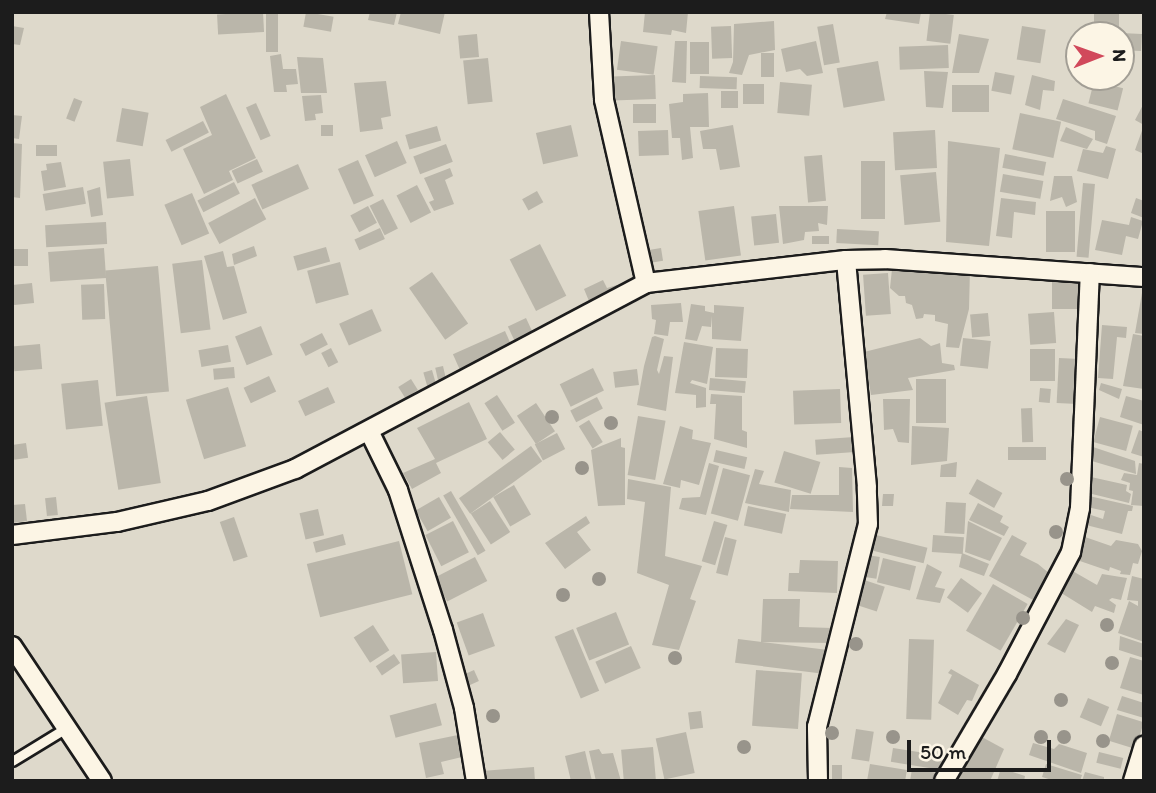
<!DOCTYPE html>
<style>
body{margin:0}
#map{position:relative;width:1156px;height:793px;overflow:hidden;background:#eee8d9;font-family:Itim,sans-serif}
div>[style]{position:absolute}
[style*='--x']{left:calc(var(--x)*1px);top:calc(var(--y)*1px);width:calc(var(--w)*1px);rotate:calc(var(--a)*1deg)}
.built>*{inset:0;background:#ded9cb}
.building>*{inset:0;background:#bab6aa;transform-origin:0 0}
.roads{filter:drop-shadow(2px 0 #1c1c1c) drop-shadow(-2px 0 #1c1c1c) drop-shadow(0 2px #1c1c1c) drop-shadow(0 -2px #1c1c1c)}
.service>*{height:9px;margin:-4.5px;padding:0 4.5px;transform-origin:4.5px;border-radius:4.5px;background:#fcf5e5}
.minor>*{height:18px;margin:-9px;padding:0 9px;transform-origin:9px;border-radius:9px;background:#fcf5e5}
.trees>*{width:14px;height:14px;margin:-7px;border-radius:50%;background:#98948b}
span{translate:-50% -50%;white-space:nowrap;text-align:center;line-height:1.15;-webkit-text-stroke:5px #fcf5e5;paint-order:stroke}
.frame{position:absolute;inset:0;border:14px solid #1c1c1c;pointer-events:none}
.north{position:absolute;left:1065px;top:21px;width:70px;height:70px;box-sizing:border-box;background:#fcf5e5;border:2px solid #a29e95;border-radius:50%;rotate:89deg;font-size:19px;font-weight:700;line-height:28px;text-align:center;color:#1c1c1c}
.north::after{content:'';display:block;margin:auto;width:24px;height:32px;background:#d1495b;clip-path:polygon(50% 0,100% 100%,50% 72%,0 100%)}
.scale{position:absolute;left:907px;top:740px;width:144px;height:32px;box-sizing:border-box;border:4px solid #1c1c1c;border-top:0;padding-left:9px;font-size:21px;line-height:24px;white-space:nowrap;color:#1c1c1c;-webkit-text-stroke:5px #fcf5e5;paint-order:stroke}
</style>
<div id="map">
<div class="built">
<i style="clip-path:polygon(evenodd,12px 12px,1144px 12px,1144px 781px,12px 781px,12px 12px,1079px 35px,1121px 35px,1121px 77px,1079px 77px,1079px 35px)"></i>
</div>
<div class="building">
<i style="left:263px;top:12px;width:20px;height:46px;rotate:87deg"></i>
<i style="left:266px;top:12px;width:12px;height:40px"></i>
<i style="left:306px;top:12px;width:28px;height:15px;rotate:10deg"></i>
<i style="clip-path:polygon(370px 12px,397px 12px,394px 25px,368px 20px)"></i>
<i style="clip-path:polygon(401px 12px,445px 12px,440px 34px,398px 24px)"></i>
<i style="clip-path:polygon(645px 12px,688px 12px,686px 33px,672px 30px,671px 35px,643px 32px)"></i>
<i style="clip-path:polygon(887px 12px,921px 12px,919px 24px,885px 19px)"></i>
<i style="left:930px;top:12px;width:24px;height:29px;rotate:7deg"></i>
<i style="left:1094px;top:12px;width:25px;height:15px"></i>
<i style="clip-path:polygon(774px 21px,775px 50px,749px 55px,742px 75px,729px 73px,733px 62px,734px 24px)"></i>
<i style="left:833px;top:24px;width:39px;height:16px;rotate:80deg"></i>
<i style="clip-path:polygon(12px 26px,24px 28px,20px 45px,12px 44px)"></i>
<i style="left:731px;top:26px;width:32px;height:20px;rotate:88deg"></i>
<i style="left:1022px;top:26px;width:24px;height:34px;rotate:9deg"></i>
<i style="left:1121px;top:33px;width:21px;height:17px;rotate:3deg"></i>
<i style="left:477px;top:34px;width:23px;height:19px;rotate:85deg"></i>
<i style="clip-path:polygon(959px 34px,989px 39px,979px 73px,952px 73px)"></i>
<i style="left:621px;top:41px;width:37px;height:29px;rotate:8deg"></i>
<i style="clip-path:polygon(675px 41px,687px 41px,686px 83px,672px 82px)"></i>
<i style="clip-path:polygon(816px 41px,823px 73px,807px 76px,800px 69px,786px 72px,781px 49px)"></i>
<i style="left:690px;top:42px;width:19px;height:32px"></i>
<i style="left:948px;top:45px;width:23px;height:49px;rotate:88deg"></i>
<i style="left:761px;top:53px;width:13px;height:24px"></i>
<i style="clip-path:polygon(281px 54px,283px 69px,296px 69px,298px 84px,286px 85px,287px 92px,274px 92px,270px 56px)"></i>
<i style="clip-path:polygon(297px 57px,323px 58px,327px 93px,301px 93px)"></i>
<i style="left:488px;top:58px;width:44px;height:25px;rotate:84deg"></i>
<i style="left:878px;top:61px;width:40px;height:42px;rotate:80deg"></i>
<i style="clip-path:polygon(924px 71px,948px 72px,943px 108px,926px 107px)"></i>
<i style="left:995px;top:72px;width:20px;height:19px;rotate:11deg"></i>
<i style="left:655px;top:75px;width:24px;height:43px;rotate:88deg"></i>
<i style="clip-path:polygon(1032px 75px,1055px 81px,1054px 91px,1043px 90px,1040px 110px,1025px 105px)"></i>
<i style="left:700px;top:76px;width:37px;height:12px;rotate:2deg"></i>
<i style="clip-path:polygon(386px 81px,391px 116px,381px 118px,383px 129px,360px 132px,354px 83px)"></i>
<i style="left:1094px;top:81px;width:30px;height:23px;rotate:14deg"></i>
<i style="left:780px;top:82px;width:32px;height:31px;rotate:5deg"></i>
<i style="left:743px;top:84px;width:21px;height:20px"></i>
<i style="left:952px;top:85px;width:37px;height:27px"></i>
<i style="left:721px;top:91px;width:17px;height:17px"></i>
<i style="clip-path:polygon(708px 93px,709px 127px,690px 127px,693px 158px,682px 160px,680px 138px,672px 138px,669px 104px,683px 102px,683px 94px)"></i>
<i style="clip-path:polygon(226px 94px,256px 158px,229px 171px,233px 180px,204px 194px,183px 149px,212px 135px,200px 107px)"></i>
<i style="clip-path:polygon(321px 95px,323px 113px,315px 114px,316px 120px,305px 121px,302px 96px)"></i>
<i style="left:74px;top:98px;width:9px;height:22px;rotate:21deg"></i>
<i style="clip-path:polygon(1063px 99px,1116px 116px,1107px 144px,1095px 140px,1095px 131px,1056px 119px)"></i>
<i style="left:256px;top:103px;width:36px;height:11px;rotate:66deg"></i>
<i style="clip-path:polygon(1144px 103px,1144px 154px,1135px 150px,1144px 125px,1135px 120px)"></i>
<i style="left:633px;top:104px;width:23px;height:19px"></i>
<i style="left:122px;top:108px;width:27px;height:34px;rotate:10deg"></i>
<i style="left:1020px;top:113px;width:42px;height:37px;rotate:12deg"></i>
<i style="clip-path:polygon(12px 115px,22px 116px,19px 139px,12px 138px)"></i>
<i style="left:203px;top:121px;width:13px;height:42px;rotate:63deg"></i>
<i style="left:321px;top:125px;width:12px;height:11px"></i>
<i style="left:571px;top:125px;width:32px;height:36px;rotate:77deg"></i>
<i style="clip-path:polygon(733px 125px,740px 167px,720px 170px,716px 149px,703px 149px,700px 131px)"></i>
<i style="left:437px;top:126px;width:15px;height:33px;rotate:74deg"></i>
<i style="clip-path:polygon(1066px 127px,1093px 139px,1087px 149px,1060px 141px)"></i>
<i style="left:668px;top:130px;width:25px;height:30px;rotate:88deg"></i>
<i style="left:935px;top:130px;width:38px;height:42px;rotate:87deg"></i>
<i style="left:397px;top:141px;width:24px;height:35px;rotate:66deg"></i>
<i style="clip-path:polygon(948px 141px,1000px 148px,989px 246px,946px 242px)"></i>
<i style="clip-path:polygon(12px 143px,22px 144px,20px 198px,12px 197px)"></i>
<i style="left:446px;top:144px;width:19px;height:35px;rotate:69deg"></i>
<i style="left:36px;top:145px;width:21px;height:11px"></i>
<i style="clip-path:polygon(1106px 146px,1116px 149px,1108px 179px,1077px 171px,1083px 149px,1103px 153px)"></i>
<i style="left:1005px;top:154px;width:42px;height:14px;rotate:11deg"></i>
<i style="left:822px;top:155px;width:46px;height:18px;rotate:85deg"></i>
<i style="left:130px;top:159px;width:37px;height:27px;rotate:84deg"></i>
<i style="left:257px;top:159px;width:14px;height:28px;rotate:65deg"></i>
<i style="left:358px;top:160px;width:39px;height:22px;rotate:66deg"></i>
<i style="left:861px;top:161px;width:24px;height:58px"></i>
<i style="clip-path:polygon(61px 162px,66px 187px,44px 191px,41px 171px,47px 170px,46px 164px)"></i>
<i style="left:298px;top:164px;width:27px;height:51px;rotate:66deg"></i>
<i style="clip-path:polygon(450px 168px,453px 176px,445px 180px,454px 204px,434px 211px,429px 202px,434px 200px,424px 178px)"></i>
<i style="left:936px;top:172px;width:50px;height:36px;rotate:85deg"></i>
<i style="left:1003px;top:174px;width:41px;height:18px;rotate:10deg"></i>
<i style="clip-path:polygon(1054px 176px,1072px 176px,1077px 202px,1066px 207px,1062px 197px,1050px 201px)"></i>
<i style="left:234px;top:182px;width:13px;height:41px;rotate:63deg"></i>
<i style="left:1083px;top:183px;width:12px;height:74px;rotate:5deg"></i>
<i style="left:417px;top:185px;width:31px;height:23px;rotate:63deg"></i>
<i style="left:83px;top:187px;width:17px;height:41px;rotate:80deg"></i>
<i style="clip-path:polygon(100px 187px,103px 215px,91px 217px,87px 191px)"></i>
<i style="left:537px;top:191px;width:13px;height:17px;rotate:61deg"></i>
<i style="left:192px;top:193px;width:44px;height:30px;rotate:67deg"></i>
<i style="left:255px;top:198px;width:24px;height:53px;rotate:62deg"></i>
<i style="clip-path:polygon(1001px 198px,1036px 202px,1035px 215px,1014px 212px,1012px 238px,996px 236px)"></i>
<i style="clip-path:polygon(1136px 198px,1144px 201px,1144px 218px,1131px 213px)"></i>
<i style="left:383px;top:199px;width:33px;height:15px;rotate:63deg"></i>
<i style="left:368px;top:206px;width:19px;height:20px;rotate:62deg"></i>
<i style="left:734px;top:206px;width:50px;height:36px;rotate:82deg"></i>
<i style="clip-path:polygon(779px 206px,828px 206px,827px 225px,818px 223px,819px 231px,805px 232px,804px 240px,783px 244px)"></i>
<i style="left:1046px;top:211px;width:29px;height:41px"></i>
<i style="left:776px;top:214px;width:29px;height:25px;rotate:84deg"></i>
<i style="clip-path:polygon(1131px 217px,1143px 221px,1138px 239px,1126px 236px,1122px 255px,1095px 250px,1102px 220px,1129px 225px)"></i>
<i style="left:106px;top:222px;width:22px;height:61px;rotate:87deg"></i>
<i style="left:380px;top:228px;width:12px;height:28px;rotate:66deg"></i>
<i style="left:837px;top:229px;width:42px;height:14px;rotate:3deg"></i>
<i style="left:812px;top:236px;width:17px;height:8px"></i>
<i style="left:540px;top:244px;width:58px;height:34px;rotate:63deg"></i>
<i style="clip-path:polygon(254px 246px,257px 256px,234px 265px,232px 254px)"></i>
<i style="left:326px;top:247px;width:15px;height:34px;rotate:74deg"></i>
<i style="left:104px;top:248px;width:30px;height:56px;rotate:86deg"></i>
<i style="left:661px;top:248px;width:13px;height:17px;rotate:81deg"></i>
<i style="left:12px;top:249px;width:16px;height:17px"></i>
<i style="clip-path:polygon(223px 251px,227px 267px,234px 266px,247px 313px,223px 320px,204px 256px)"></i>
<i style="left:202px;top:260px;width:70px;height:30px;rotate:83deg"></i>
<i style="left:340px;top:262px;width:34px;height:34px;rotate:75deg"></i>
<i style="left:158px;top:266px;width:126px;height:53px;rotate:85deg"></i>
<i style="clip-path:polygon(915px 267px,916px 271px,970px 269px,969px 309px,959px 348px,946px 347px,948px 324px,935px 321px,935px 315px,924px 314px,923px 318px,916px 319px,912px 305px,906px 303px,905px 296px,899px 296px,890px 288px,892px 269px)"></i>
<i style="left:432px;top:272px;width:63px;height:28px;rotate:55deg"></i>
<i style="left:888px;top:273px;width:41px;height:25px;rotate:86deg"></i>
<i style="clip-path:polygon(1052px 278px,1077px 279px,1078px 285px,1084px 284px,1078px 309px,1052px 309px)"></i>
<i style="clip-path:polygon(603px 280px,607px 288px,617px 285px,621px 293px,591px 306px,584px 289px)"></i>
<i style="left:32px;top:283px;width:20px;height:20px;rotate:84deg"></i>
<i style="left:104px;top:284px;width:35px;height:23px;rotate:88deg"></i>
<i style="clip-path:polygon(1142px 293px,1144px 293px,1144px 334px,1135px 333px)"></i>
<i style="clip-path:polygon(681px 303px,683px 322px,670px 322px,668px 336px,654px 334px,656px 320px,652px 319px,651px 305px)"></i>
<i style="clip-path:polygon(691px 304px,705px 306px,705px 311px,714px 313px,714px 305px,744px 307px,741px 341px,712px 339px,712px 316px,711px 327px,702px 326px,697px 341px,685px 339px)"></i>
<i style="left:372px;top:309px;width:24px;height:36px;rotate:66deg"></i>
<i style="left:1054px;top:312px;width:31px;height:26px;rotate:86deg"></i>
<i style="left:988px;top:313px;width:23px;height:18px;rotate:85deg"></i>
<i style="left:526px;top:318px;width:19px;height:20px;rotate:65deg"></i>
<i style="clip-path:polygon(1102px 325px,1127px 327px,1126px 338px,1117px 337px,1113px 379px,1098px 378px)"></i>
<i style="left:261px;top:326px;width:31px;height:28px;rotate:68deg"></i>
<i style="left:505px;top:331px;width:17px;height:57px;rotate:66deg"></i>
<i style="left:322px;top:333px;width:13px;height:25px;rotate:63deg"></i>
<i style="clip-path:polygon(1133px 334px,1144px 336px,1144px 389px,1123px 386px)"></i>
<i style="clip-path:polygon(655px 336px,664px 339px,657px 370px,659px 374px,664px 356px,673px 357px,666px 411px,637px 405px,644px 366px,652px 337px)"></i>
<i style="clip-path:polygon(920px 338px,931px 346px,940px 343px,942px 363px,954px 365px,955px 370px,908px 378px,913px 390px,871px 395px,864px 352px)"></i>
<i style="left:963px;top:338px;width:28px;height:28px;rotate:6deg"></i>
<i style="clip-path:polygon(684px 342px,713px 347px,707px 384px,692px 380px,690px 383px,706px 388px,706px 407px,696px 408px,696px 395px,675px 393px)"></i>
<i style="left:40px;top:344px;width:25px;height:28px;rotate:85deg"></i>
<i style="left:228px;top:345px;width:17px;height:30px;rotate:80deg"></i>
<i style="left:331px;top:348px;width:16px;height:11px;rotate:63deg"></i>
<i style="left:716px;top:348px;width:32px;height:29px;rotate:2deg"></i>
<i style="left:1030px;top:349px;width:25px;height:32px"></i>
<i style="left:1059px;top:358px;width:21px;height:45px;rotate:3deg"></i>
<i style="left:443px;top:366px;width:17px;height:8px;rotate:77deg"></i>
<i style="left:234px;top:367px;width:11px;height:21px;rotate:85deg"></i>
<i style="left:593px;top:368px;width:25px;height:37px;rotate:64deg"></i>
<i style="left:637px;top:369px;width:16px;height:24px;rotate:83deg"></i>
<i style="left:432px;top:370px;width:15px;height:9px;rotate:74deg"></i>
<i style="left:269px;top:376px;width:17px;height:28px;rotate:65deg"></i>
<i style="left:710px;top:378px;width:36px;height:12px;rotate:5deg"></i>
<i style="left:411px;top:379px;width:13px;height:15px;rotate:58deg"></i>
<i style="left:916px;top:379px;width:30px;height:44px"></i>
<i style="left:98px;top:380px;width:46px;height:37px;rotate:84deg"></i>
<i style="clip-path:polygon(1101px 383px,1122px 389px,1119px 399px,1099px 390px)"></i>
<i style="left:228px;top:387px;width:62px;height:44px;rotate:73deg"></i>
<i style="left:328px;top:387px;width:17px;height:33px;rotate:65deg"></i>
<i style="left:1040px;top:388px;width:11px;height:14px;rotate:5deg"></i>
<i style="left:840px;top:389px;width:34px;height:47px;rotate:88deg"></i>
<i style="clip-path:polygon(711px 394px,742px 396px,742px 430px,747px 432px,747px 448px,714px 439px,716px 404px,710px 404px)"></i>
<i style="left:497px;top:395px;width:33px;height:15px;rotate:57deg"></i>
<i style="left:147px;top:396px;width:88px;height:43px;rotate:81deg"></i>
<i style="clip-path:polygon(1126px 396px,1144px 401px,1144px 425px,1120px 417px)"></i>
<i style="left:597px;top:397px;width:13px;height:30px;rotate:63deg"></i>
<i style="clip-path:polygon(883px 399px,910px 399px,909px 443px,898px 442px,893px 429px,884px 430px)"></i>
<i style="clip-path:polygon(469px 402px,487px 439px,436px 463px,441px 473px,412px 489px,403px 473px,435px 459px,417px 428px)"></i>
<i style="left:536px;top:403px;width:34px;height:23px;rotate:56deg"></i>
<i style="left:1032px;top:408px;width:34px;height:11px;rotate:88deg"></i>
<i style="left:638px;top:416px;width:28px;height:60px;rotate:10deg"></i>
<i style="left:1100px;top:417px;width:34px;height:26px;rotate:15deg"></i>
<i style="left:589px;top:420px;width:26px;height:12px;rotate:58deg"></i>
<i style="clip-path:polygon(680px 426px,693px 430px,692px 439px,711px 443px,699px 485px,681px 480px,680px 488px,663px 484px)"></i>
<i style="clip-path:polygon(912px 426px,949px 428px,947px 461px,911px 465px)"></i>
<i style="clip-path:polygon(1139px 430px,1144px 432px,1144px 457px,1131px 453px)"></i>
<i style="left:500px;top:432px;width:23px;height:16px;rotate:50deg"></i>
<i style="left:557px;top:433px;width:18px;height:25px;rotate:63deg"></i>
<i style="left:854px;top:437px;width:15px;height:39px;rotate:86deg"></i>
<i style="clip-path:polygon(621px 438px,621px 447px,625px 448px,625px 505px,598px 506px,591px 450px)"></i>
<i style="left:26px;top:443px;width:15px;height:14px;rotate:82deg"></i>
<i style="clip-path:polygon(1087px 445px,1135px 461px,1136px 474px,1085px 459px)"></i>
<i style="left:531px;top:446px;width:19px;height:89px;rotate:54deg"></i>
<i style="left:1008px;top:447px;width:38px;height:13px"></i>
<i style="left:716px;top:450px;width:32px;height:12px;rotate:13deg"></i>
<i style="left:784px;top:451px;width:38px;height:33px;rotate:17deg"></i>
<i style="clip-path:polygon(957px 462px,956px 477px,940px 477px,941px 465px)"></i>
<i style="clip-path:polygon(709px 463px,719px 466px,706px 515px,679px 509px,682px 498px,700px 497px)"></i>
<i style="clip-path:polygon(1139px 463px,1144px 464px,1144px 506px,1131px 505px,1133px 491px,1129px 490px,1130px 483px,1121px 480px,1124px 473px,1137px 475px)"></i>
<i style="clip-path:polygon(839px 467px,852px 468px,853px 512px,790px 509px,792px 495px,839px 495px)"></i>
<i style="left:723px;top:468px;width:28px;height:47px;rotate:15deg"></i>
<i style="clip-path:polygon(755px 469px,764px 471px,759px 484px,791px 490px,789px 512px,745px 503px)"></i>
<i style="clip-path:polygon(1091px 477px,1127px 485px,1126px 491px,1131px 494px,1129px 503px,1088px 493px)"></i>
<i style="clip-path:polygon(628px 479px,671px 487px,665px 556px,702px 566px,690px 599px,696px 601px,679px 650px,652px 645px,669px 585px,637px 573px,645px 502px,627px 499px)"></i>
<i style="left:977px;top:479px;width:29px;height:17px;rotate:29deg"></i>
<i style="left:514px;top:485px;width:34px;height:24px;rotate:60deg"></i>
<i style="left:451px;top:491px;width:69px;height:9px;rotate:60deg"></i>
<i style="clip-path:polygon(883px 494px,894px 494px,893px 506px,882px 506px)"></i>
<i style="clip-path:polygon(1089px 496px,1133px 506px,1132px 511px,1128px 511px,1122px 534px,1086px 525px,1088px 514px,1103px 519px,1105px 511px,1087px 507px)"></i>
<i style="left:56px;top:497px;width:18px;height:11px;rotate:84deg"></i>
<i style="left:439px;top:497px;width:24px;height:27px;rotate:60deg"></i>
<i style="left:490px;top:501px;width:37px;height:23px;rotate:57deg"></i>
<i style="left:946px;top:502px;width:20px;height:31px;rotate:3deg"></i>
<i style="clip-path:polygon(978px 503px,1003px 516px,1000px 522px,1009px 527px,1004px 536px,969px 520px)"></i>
<i style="clip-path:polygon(25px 504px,27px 521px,12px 523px,12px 505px)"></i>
<i style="left:748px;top:506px;width:39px;height:20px;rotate:12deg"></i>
<i style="left:318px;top:509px;width:27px;height:19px;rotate:77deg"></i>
<i style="clip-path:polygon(586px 516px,590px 523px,577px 532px,591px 550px,565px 569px,545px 543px)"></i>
<i style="left:234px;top:517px;width:42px;height:15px;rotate:71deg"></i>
<i style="left:453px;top:521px;width:35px;height:31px;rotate:63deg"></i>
<i style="left:714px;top:521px;width:14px;height:42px;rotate:17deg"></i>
<i style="clip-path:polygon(968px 521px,1002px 538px,990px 561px,965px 552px)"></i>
<i style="left:343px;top:534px;width:11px;height:31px;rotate:75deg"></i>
<i style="left:876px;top:535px;width:53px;height:16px;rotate:14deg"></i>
<i style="left:933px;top:535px;width:31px;height:17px;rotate:4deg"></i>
<i style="clip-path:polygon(1012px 535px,1027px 543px,1020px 555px,1038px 564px,1050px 574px,1035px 601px,989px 576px)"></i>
<i style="left:725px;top:537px;width:12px;height:37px;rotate:14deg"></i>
<i style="clip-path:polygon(1085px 537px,1111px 546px,1116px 540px,1138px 544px,1142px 551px,1138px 564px,1133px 563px,1130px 575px,1120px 574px,1121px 571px,1110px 567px,1109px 571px,1077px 560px)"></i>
<i style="left:399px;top:541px;width:55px;height:95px;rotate:76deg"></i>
<i style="clip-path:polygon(962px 553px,989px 564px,984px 576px,959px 567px)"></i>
<i style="left:867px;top:555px;width:13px;height:22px;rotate:9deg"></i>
<i style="left:475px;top:557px;width:27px;height:45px;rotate:63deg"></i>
<i style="left:883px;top:558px;width:34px;height:25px;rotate:14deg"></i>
<i style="clip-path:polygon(800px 560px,838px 561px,837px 593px,788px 591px,789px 573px,799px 573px)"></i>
<i style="clip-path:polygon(927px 564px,942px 572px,935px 587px,945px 589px,940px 603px,916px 599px)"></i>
<i style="clip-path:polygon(1069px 569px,1097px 585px,1102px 574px,1127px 578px,1121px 600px,1112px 598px,1109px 600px,1116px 605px,1114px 613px,1095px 606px,1092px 612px,1058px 591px)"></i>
<i style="clip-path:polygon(1132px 576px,1144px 579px,1144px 642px,1118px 633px,1129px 601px,1138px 606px,1138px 601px,1127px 600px)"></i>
<i style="left:961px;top:578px;width:26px;height:24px;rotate:36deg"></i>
<i style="left:861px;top:579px;width:25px;height:26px;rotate:18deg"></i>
<i style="left:993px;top:584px;width:40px;height:54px;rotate:30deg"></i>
<i style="clip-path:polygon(763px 599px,800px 599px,799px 627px,832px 628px,833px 643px,761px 642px)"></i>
<i style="left:616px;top:612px;width:35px;height:43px;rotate:68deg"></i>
<i style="left:483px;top:613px;width:35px;height:28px;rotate:70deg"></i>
<i style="clip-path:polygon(1066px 619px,1079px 625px,1065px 653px,1047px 644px)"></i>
<i style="left:373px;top:625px;width:30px;height:23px;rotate:57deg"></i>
<i style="left:573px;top:629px;width:67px;height:20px;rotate:67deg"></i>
<i style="clip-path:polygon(1120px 636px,1144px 644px,1144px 658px,1119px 650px)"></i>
<i style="left:738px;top:639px;width:89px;height:24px;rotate:7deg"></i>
<i style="left:909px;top:639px;width:25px;height:80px;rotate:2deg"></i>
<i style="left:631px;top:646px;width:24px;height:39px;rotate:66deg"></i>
<i style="left:436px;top:652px;width:29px;height:35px;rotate:86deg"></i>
<i style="left:394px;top:654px;width:11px;height:22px;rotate:56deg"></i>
<i style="clip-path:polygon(1130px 657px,1144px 661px,1144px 695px,1120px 688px)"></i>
<i style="clip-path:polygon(951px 669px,979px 685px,972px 701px,967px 700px,958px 715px,938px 703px,952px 675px,948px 673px)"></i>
<i style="left:474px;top:670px;width:12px;height:14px;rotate:66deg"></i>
<i style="left:756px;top:670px;width:46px;height:56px;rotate:4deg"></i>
<i style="clip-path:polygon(1122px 696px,1144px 703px,1144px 718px,1117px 710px)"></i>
<i style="left:1088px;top:698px;width:23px;height:21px;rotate:23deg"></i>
<i style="left:436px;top:703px;width:23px;height:48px;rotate:75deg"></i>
<i style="left:701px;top:711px;width:17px;height:13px;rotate:83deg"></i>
<i style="left:1117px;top:714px;width:28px;height:28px;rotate:17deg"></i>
<i style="left:856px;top:729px;width:18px;height:30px;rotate:9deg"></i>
<i style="left:686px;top:732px;width:42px;height:31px;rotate:78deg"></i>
<i style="clip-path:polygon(458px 735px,462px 757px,441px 762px,444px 774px,426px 778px,419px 743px)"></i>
<i style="clip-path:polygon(980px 736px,1004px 749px,990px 781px,956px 781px)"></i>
<i style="clip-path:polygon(1033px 743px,1054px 749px,1059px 744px,1087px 753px,1081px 773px,1029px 755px)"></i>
<i style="left:653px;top:747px;width:32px;height:32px;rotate:85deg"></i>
<i style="left:893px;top:748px;width:50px;height:14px;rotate:9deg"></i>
<i style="clip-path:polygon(599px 749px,602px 754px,613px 753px,621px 781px,596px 781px,589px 751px)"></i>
<i style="clip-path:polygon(585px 751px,592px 781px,571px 781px,565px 756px)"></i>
<i style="left:1099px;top:752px;width:25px;height:11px;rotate:14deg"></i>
<i style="clip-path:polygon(870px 764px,907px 770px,905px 781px,867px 781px)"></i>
<i style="clip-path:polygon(1046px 764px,1082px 775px,1080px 781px,1055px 781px,1042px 777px)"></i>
<i style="left:832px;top:765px;width:10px;height:16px"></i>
<i style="clip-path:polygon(534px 767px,535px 781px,483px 781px,482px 771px)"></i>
<i style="clip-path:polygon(1001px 768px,1025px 776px,1024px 781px,997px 781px)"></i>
<i style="clip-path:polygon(912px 769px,938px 773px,937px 781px,910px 781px)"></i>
<i style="clip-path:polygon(1085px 772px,1104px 777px,1104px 781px,1082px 781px)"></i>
</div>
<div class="roads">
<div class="service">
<i style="--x:12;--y:761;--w:63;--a:-31.4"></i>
</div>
<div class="minor">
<i style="--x:599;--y:12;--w:88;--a:86.7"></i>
<i style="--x:604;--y:100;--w:188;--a:77.1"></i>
<i style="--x:369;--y:431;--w:66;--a:63.8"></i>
<i style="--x:398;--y:490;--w:147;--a:72.2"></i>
<i style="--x:443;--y:630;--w:81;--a:74.9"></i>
<i style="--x:464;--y:708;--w:74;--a:80.7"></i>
<i style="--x:12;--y:535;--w:106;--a:-7.1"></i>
<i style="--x:117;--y:522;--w:93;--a:-13"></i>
<i style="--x:208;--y:501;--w:93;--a:-20.2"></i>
<i style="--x:295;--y:469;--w:397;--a:-27.9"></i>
<i style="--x:646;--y:283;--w:201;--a:-6.6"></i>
<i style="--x:846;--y:260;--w:39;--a:-1"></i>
<i style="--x:885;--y:259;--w:260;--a:4"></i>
<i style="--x:12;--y:646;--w:162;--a:56.3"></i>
<i style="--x:818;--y:781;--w:54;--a:-91.1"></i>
<i style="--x:817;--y:727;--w:209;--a:-75.9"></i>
<i style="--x:868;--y:524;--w:37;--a:-92"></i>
<i style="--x:867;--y:487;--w:228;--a:-95.3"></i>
<i style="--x:944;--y:781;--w:124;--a:-59.5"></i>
<i style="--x:1007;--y:674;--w:138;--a:-62.3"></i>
<i style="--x:1071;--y:552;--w:45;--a:-78.4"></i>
<i style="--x:1080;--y:508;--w:235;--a:-87.6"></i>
<i style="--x:1133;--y:781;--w:37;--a:-73"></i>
</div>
</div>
<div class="trees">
<i style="left:552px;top:417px"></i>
<i style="left:611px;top:423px"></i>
<i style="left:582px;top:468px"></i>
<i style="left:1067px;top:479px"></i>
<i style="left:1056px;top:532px"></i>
<i style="left:599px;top:579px"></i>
<i style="left:563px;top:595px"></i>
<i style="left:1023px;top:618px"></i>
<i style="left:1107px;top:625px"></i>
<i style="left:856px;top:644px"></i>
<i style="left:675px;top:658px"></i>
<i style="left:1112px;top:663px"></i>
<i style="left:1061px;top:700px"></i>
<i style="left:493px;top:716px"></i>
<i style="left:832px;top:733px"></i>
<i style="left:893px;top:737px"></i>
<i style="left:1041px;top:737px"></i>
<i style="left:1064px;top:737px"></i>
<i style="left:1103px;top:741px"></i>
<i style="left:744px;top:747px"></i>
</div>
<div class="frame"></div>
<div class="north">N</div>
<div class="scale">50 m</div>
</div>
